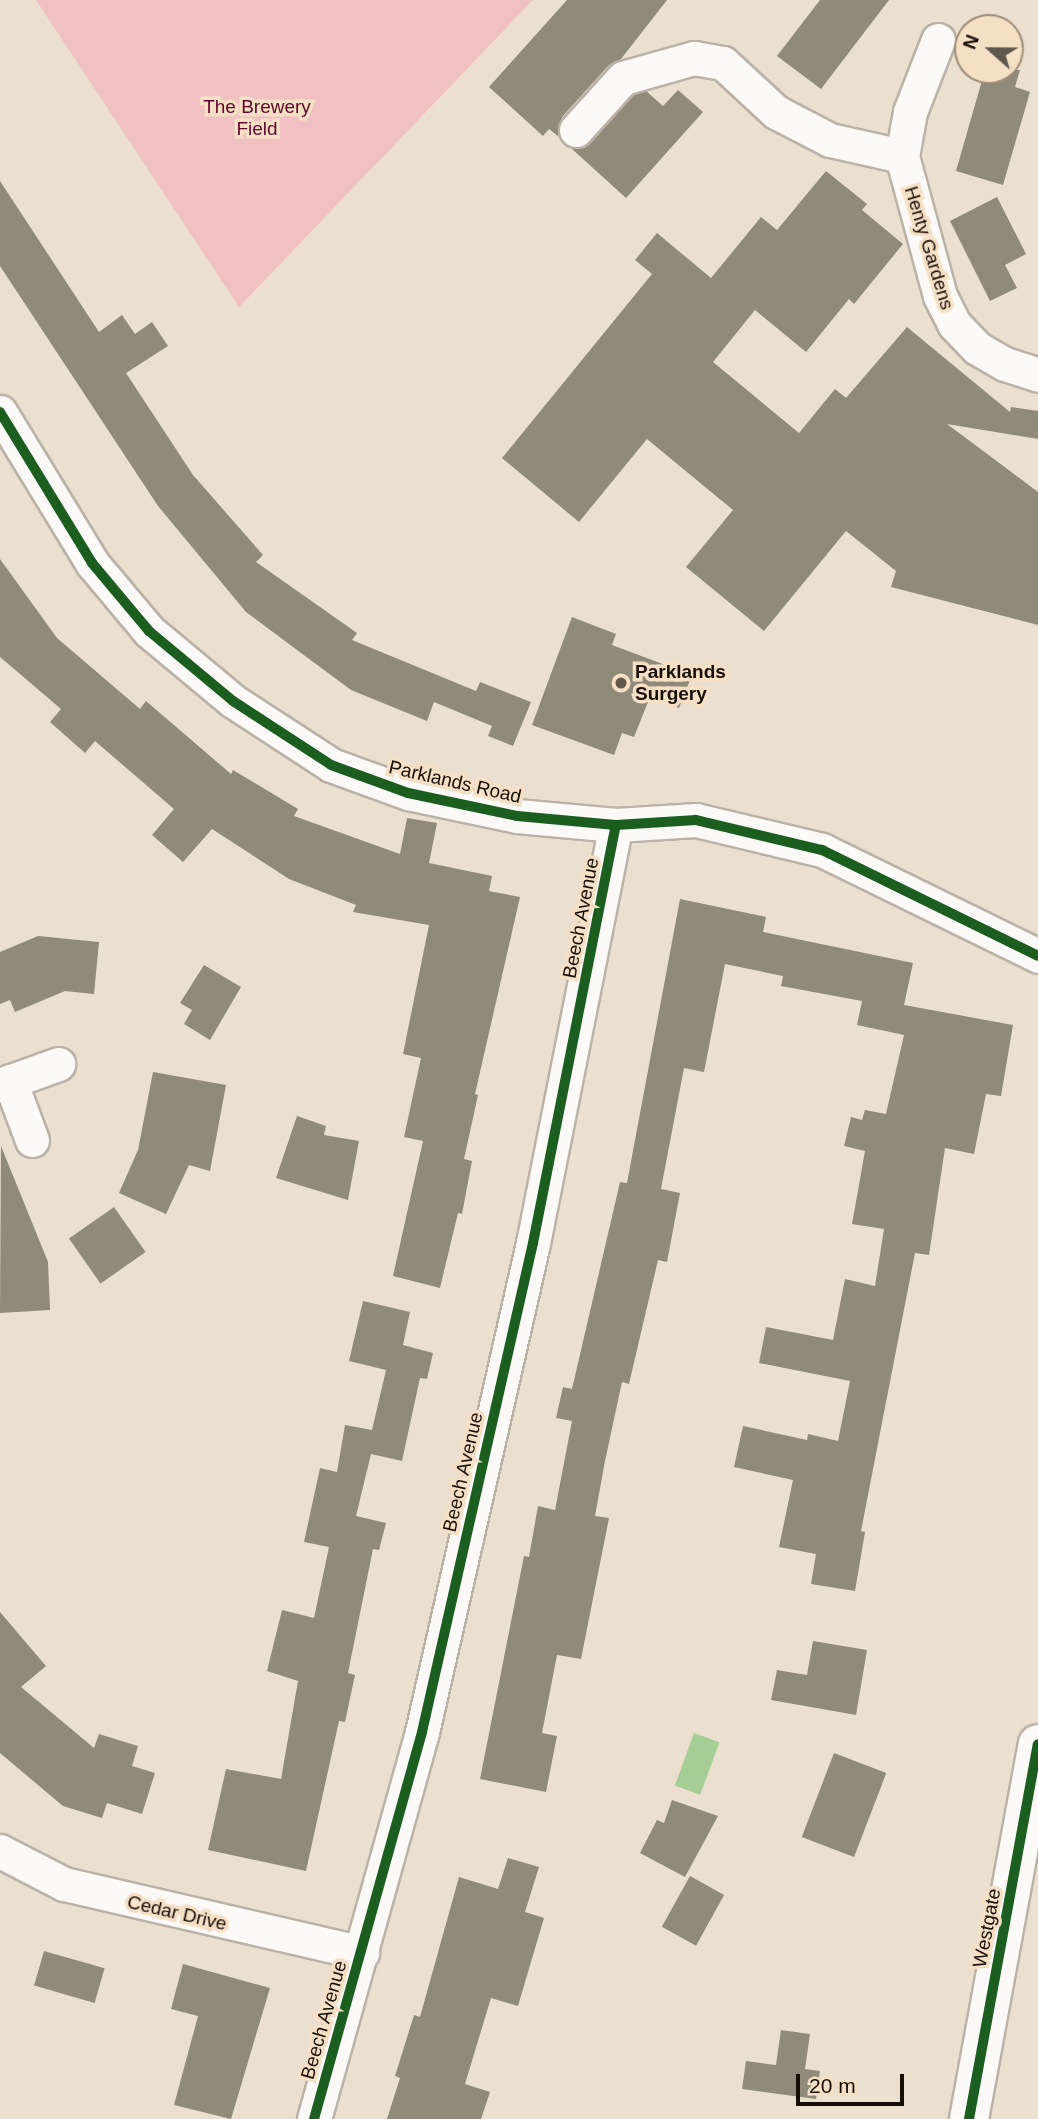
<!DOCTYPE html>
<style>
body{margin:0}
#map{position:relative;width:1038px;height:2119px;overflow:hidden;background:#ebdfd0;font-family:Arial,sans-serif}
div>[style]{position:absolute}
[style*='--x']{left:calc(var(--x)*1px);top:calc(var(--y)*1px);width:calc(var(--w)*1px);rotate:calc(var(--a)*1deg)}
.green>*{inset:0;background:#f0c0c3}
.water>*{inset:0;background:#a4ce94;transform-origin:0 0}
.building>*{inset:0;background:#908a7a;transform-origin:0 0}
.roads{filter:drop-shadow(2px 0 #bbb2a7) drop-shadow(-2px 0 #bbb2a7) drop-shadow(0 2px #bbb2a7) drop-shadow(0 -2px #bbb2a7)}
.street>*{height:33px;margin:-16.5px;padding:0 16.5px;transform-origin:16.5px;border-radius:16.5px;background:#fcfaf8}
.secondary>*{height:38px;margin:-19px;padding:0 19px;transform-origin:19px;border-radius:19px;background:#fcfaf8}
.cycleway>*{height:10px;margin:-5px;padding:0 5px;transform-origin:5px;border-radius:5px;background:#1b5e20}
.dots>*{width:19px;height:19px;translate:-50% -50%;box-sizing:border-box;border:4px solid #f6e0c5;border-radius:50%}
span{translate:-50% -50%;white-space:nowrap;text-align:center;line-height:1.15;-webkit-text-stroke:7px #f6e0c5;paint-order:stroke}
.park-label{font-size:19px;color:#61052d}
.street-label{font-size:19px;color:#170f06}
.poi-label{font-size:19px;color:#170f06;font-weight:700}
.left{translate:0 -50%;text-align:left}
.north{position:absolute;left:954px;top:14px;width:70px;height:70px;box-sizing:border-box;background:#f6e0c5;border:2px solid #9d8c79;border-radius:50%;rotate:291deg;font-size:19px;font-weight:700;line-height:28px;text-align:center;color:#170f06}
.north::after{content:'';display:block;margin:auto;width:24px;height:32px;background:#61584d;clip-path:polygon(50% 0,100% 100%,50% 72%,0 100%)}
.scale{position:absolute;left:796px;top:2074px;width:108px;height:32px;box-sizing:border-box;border:4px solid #170f06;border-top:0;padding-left:9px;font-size:21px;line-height:24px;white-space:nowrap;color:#170f06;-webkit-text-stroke:5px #f6e0c5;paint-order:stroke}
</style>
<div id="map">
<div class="green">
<i style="clip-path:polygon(36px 0,533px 0,239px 307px)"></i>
</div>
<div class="water">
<i style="left:694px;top:1733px;width:27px;height:56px;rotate:20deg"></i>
</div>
<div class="building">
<i style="clip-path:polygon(567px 0,667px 0,621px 59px,609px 65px,562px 117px,559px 137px,549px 129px,543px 136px,489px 87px)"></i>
<i style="clip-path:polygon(820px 0,889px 0,821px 89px,777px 56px)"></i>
<i style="clip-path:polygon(985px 70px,1020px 70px,1015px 87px,1030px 92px,1003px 185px,956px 171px)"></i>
<i style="clip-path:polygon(678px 90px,703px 112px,626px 198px,571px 148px,590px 143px,634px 95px,646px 91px,663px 106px)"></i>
<i style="clip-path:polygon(826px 171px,867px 204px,862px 210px,903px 244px,854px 304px,849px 299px,806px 352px,755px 310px,713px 362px,799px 433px,835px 389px,846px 398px,907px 327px,1010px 412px,1011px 407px,1038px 411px,1038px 439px,947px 424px,1038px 492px,1038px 625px,891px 587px,896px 571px,846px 531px,764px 631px,686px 567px,733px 510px,647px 439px,579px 522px,502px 458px,652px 274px,635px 260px,657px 233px,711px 278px,761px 217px,777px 230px)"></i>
<i style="clip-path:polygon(0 181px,99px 332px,122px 315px,135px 334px,152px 322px,168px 346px,126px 373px,193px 475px,263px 555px,256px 562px,357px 633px,352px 640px,476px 691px,480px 682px,531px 702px,513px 746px,488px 736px,492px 726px,434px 702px,427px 721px,351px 690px,246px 612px,158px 506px,0 266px)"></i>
<i style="clip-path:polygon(997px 197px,1026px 254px,1005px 265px,1017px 288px,990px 301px,950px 221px)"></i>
<i style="clip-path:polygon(0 559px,57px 638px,140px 709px,146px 701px,231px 774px,233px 770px,298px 809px,294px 816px,400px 854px,407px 818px,437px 823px,429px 863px,492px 876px,489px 891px,520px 897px,475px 1094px,478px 1095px,464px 1159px,472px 1161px,462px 1214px,458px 1213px,440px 1288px,393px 1276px,423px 1141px,404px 1137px,421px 1058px,403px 1054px,429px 925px,353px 912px,356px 905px,289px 879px,212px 829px,183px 862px,152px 835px,174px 809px,95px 741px,85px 753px,50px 722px,61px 709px,0 657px)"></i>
<i style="clip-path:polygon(572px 617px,616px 634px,612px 645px,692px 675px,679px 708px,650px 697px,634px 737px,622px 733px,614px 755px,532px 725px)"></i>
<i style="clip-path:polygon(680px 899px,766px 917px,763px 932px,913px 963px,904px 1005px,1013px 1025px,1001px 1096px,986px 1094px,974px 1154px,945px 1148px,929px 1255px,915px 1253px,861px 1531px,865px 1532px,855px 1591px,811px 1584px,816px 1554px,779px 1547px,793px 1480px,734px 1467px,743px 1426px,807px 1440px,808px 1434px,838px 1441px,850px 1381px,759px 1363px,766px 1327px,833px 1340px,845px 1279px,875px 1286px,884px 1229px,852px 1224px,865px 1151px,844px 1146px,851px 1117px,862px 1120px,865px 1110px,886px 1114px,904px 1035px,857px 1025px,862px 1001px,781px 986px,783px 976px,725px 964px,704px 1072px,684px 1068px,661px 1189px,680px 1193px,667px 1262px,658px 1260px,629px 1384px,622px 1382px,605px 1461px,595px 1516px,609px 1518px,581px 1659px,557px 1655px,542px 1733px,557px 1736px,546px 1792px,480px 1779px,524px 1556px,529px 1557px,538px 1506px,555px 1510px,572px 1421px,556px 1418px,563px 1387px,572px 1389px,620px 1182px,627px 1183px)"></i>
<i style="clip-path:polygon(38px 936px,99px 942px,94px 994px,65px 991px,15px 1012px,10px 1000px,0 1004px,0 952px)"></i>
<i style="clip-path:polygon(204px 965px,241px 987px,210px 1040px,184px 1024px,192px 1010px,180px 1003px)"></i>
<i style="clip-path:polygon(153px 1072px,226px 1085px,210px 1171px,189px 1165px,166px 1214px,119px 1193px,138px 1150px)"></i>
<i style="clip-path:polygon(297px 1116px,326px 1126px,324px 1135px,359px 1141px,348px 1200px,276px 1178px)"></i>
<i style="clip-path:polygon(1px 1146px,48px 1262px,50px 1310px,0 1313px)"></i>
<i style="left:114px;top:1207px;width:55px;height:55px;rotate:55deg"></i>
<i style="clip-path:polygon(363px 1301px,410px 1312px,403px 1345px,433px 1353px,427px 1379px,420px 1378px,402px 1461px,371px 1454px,356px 1516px,386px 1523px,379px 1550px,373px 1549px,348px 1673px,355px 1675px,345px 1722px,339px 1721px,306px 1871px,208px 1850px,226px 1769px,281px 1779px,298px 1681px,267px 1671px,282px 1610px,314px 1618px,329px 1547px,304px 1542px,320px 1468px,337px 1472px,345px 1425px,372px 1430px,386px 1370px,349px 1361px)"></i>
<i style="clip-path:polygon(0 1612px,46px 1666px,21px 1687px,94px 1748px,99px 1734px,138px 1746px,132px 1766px,155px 1773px,142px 1814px,107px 1803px,102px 1818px,63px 1806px,0 1753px)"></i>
<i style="clip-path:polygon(813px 1641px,867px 1650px,856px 1715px,771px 1700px,777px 1670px,807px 1675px)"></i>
<i style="left:834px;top:1753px;width:56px;height:90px;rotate:21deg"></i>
<i style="clip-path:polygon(672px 1800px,718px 1816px,685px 1877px,640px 1853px,657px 1820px,664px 1823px)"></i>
<i style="clip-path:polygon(508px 1858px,539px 1867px,525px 1912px,544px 1918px,518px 2006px,491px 1998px,465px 2084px,490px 2092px,481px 2119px,387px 2119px,400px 2078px,395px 2076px,414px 2015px,420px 2017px,459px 1877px,498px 1889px)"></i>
<i style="left:690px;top:1876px;width:39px;height:58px;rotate:29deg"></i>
<i style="left:44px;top:1951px;width:63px;height:36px;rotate:16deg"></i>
<i style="clip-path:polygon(183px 1964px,270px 1988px,231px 2119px,174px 2105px,198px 2016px,171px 2009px)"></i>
<i style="clip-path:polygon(781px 2030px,810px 2034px,805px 2069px,820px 2071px,816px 2099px,742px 2089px,746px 2061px,776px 2065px)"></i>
</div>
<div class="roads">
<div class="street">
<i style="--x:938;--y:40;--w:77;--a:111.3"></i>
<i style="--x:910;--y:112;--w:45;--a:100.3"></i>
<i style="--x:902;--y:156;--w:145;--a:74.8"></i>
<i style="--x:940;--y:296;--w:31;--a:63"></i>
<i style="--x:954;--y:324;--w:33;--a:46"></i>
<i style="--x:977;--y:348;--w:32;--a:30"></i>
<i style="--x:1005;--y:364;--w:35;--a:18"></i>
<i style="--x:576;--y:130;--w:70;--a:-47.9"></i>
<i style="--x:623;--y:78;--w:74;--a:-15.7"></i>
<i style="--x:694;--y:58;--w:29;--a:10"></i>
<i style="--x:723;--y:63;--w:72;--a:42.8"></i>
<i style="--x:776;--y:112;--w:61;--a:27.4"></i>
<i style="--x:830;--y:140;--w:74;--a:12.5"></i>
<i style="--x:0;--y:412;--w:177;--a:58.6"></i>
<i style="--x:92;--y:563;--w:89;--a:50"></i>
<i style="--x:149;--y:631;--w:109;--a:39.8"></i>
<i style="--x:233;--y:701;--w:117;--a:33.1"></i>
<i style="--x:331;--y:765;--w:82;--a:20"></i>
<i style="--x:408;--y:793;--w:111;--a:11.9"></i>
<i style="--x:517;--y:816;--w:99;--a:5.2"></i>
<i style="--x:616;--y:825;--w:80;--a:-3.6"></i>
<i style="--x:696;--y:820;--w:130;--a:13.4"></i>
<i style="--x:822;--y:850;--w:241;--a:26.1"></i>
<i style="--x:10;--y:1081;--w:63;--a:69.6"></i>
<i style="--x:0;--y:1085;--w:62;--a:-19.9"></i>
<i style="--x:0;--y:1851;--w:72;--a:27.3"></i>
<i style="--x:64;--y:1884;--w:306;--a:13"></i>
<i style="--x:314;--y:2119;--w:402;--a:-74.4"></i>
<i style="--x:422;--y:1732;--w:501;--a:-77.21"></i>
<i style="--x:533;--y:1243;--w:426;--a:-78.8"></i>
</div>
<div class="secondary">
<i style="--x:969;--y:2119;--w:381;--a:-79.6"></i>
</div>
</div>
<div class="cycleway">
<i style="--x:0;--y:412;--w:177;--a:58.6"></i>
<i style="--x:92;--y:563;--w:89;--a:50"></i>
<i style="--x:149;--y:631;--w:109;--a:39.8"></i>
<i style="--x:233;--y:701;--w:117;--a:33.1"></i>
<i style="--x:331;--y:765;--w:82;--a:20"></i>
<i style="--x:408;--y:793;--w:111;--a:11.9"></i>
<i style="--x:517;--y:816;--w:99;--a:5.2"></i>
<i style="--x:616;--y:825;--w:80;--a:-3.6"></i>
<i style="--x:696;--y:820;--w:130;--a:13.4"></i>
<i style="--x:822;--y:850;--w:241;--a:26.1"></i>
<i style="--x:314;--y:2119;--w:402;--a:-74.4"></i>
<i style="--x:422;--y:1732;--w:501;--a:-77.21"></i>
<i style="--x:533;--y:1243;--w:426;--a:-78.8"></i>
<i style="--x:969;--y:2119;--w:381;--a:-79.6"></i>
</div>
<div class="dots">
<i style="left:621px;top:683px;background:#61584d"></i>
</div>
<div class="park-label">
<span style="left:257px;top:118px">The Brewery<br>Field</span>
</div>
<div class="street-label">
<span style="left:929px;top:248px;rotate:73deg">Henty Gardens</span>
<span style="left:455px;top:782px;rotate:13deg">Parklands Road</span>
<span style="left:581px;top:918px;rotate:-79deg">Beech Avenue</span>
<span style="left:463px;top:1472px;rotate:-77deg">Beech Avenue</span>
<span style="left:177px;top:1913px;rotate:13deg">Cedar Drive</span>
<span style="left:987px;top:1928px;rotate:-79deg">Westgate</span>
<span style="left:324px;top:2020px;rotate:-74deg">Beech Avenue</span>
</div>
<div class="poi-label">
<span class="left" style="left:635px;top:683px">Parklands<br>Surgery</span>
</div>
<div class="north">N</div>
<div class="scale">20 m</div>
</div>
